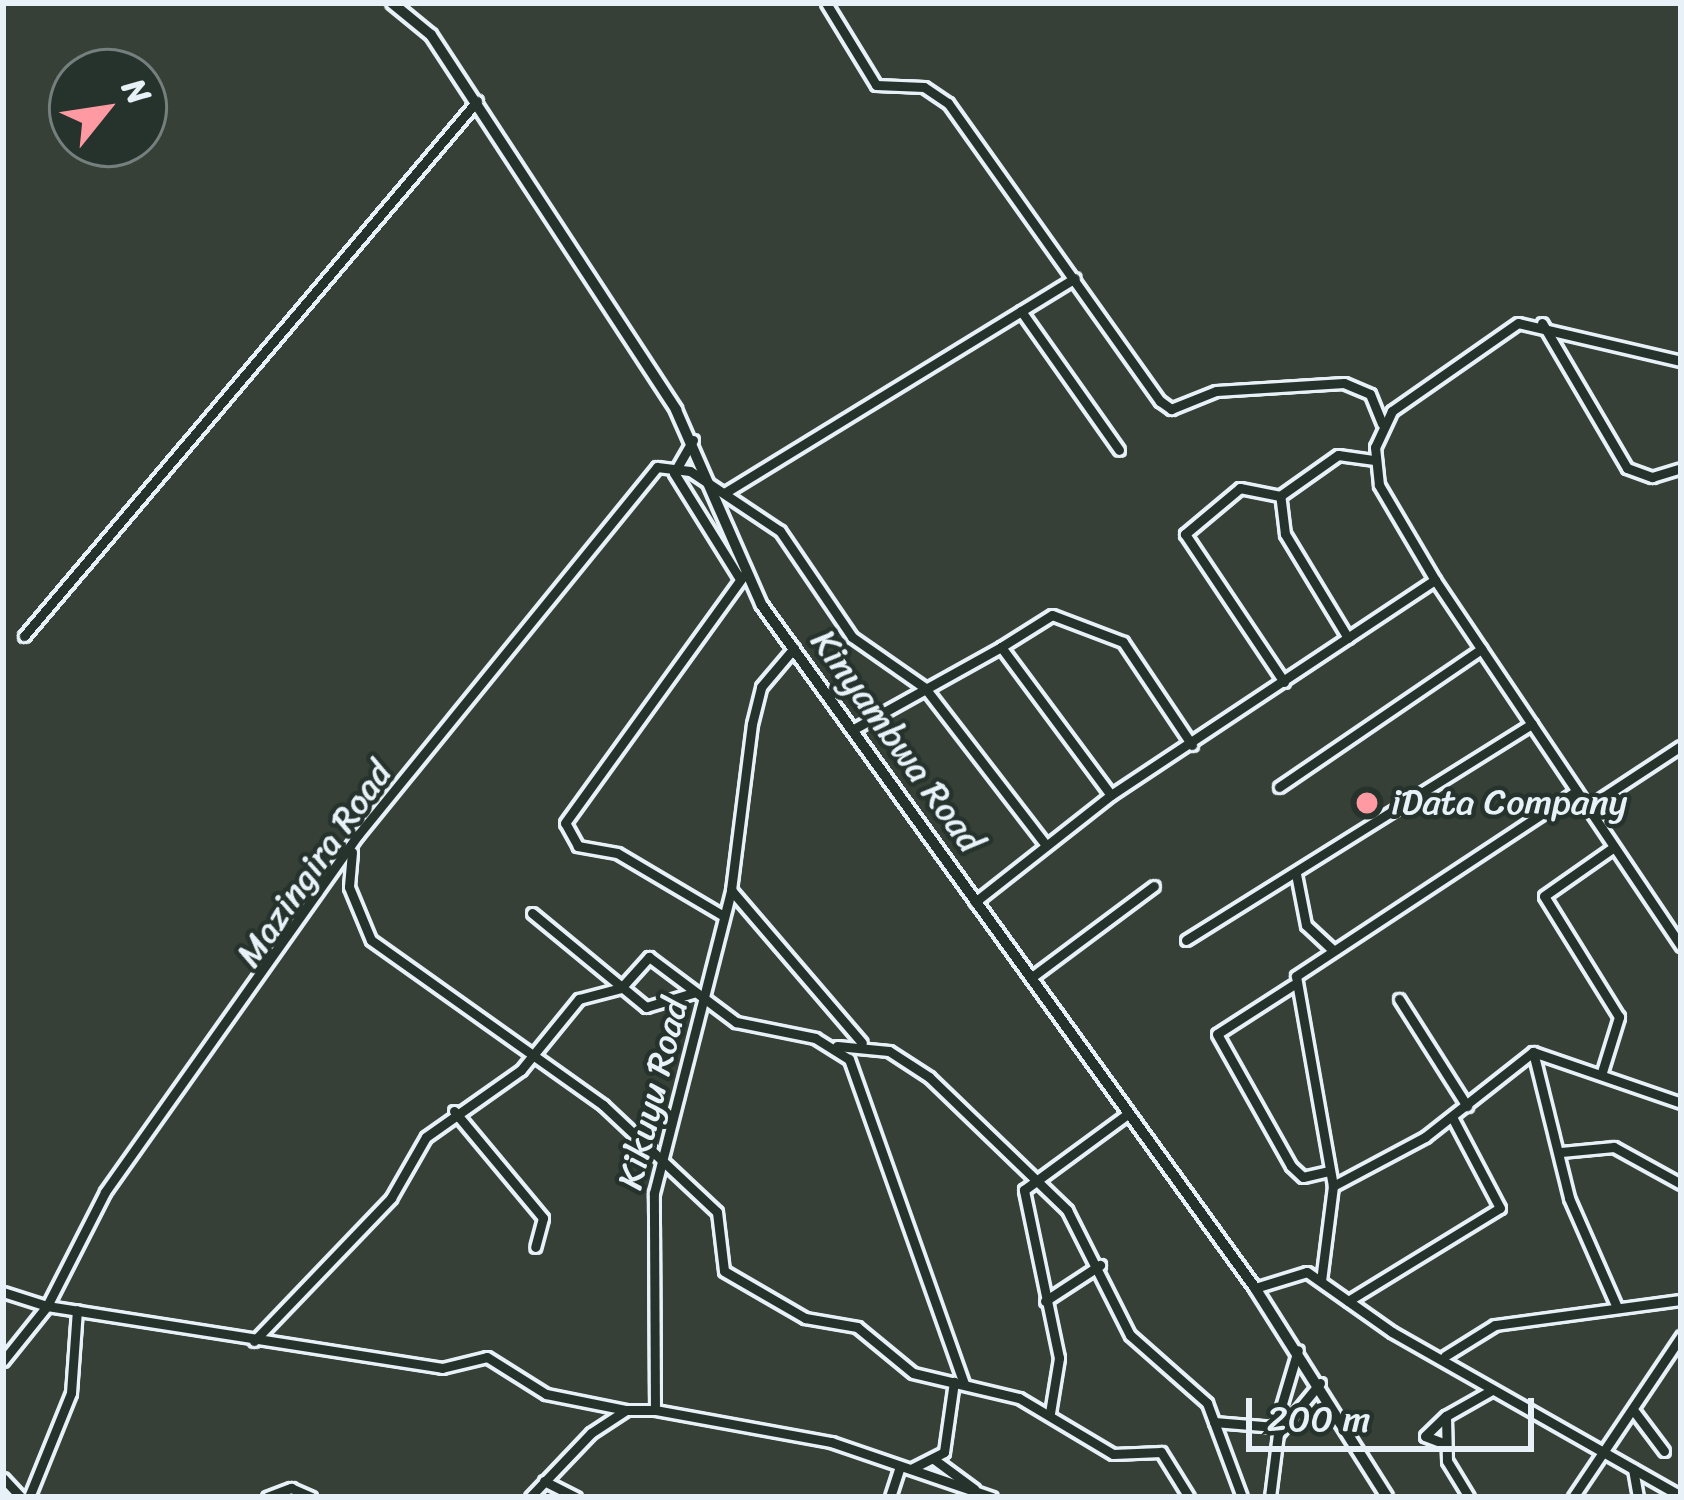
<!DOCTYPE html>
<style>
body{margin:0}
#map{position:relative;width:1684px;height:1500px;overflow:hidden;background:#374036;font-family:Sriracha,sans-serif}
div>[style]{position:absolute}
[style*='--x']{left:calc(var(--x)*1px);top:calc(var(--y)*1px);width:calc(var(--w)*1px);rotate:calc(var(--a)*1deg)}
.roads{filter:drop-shadow(3px 0 #e8f1f8) drop-shadow(-3px 0 #e8f1f8) drop-shadow(0 3px #e8f1f8) drop-shadow(0 -3px #e8f1f8)}
.minor>*{height:9px;margin:-4.5px;padding:0 4.5px;transform-origin:4.5px;border-radius:4.5px;background:#26332d}
.tertiary>*{height:10px;margin:-5px;padding:0 5px;transform-origin:5px;border-radius:5px;background:#26332d}
.dots>*{width:33px;height:33px;translate:-50% -50%;box-sizing:border-box;border:6px solid #26332d;border-radius:50%}
span{translate:-50% -50%;white-space:nowrap;text-align:center;line-height:1.15;-webkit-text-stroke:9px #26332d;paint-order:stroke}
.street-label{font-size:36px;color:#e8f1f8}
.poi-label{font-size:36px;color:#e8f1f8}
.left{translate:0 -50%;text-align:left}
.frame{position:absolute;inset:0;border:6px solid #e8f1f8;pointer-events:none}
.north{position:absolute;left:48px;top:48px;width:120px;height:120px;box-sizing:border-box;background:#26332d;border:3px solid #747f7e;border-radius:50%;rotate:60deg;font-size:33px;font-weight:700;line-height:48px;text-align:center;color:#e8f1f8}
.north::after{content:'';display:block;margin:auto;width:42px;height:54px;background:#ff9aa2;clip-path:polygon(50% 0,100% 100%,50% 72%,0 100%)}
.scale{position:absolute;left:1246px;top:1398px;width:288px;height:54px;box-sizing:border-box;border:6px solid #e8f1f8;border-top:0;padding-left:15px;font-size:36px;line-height:42px;white-space:nowrap;color:#e8f1f8;-webkit-text-stroke:9px #26332d;paint-order:stroke}
</style>
<div id="map">
<div class="roads">
<div class="minor">
<i style="--x:826;--y:3;--w:96;--a:58.6"></i>
<i style="--x:876;--y:85;--w:48;--a:2.4"></i>
<i style="--x:924;--y:87;--w:29;--a:34"></i>
<i style="--x:948;--y:103;--w:366;--a:54.6"></i>
<i style="--x:1160;--y:401;--w:14;--a:36"></i>
<i style="--x:1171;--y:409;--w:48;--a:-21.8"></i>
<i style="--x:1216;--y:391;--w:128;--a:-3.6"></i>
<i style="--x:1344;--y:383;--w:28;--a:23"></i>
<i style="--x:1370;--y:394;--w:32;--a:68"></i>
<i style="--x:1021;--y:311;--w:170;--a:54.8"></i>
<i style="--x:1542;--y:323;--w:168;--a:59.6"></i>
<i style="--x:1627;--y:468;--w:27;--a:20"></i>
<i style="--x:1652;--y:477;--w:30;--a:-17"></i>
<i style="--x:1681;--y:361;--w:167;--a:-166.9"></i>
<i style="--x:1518;--y:323;--w:154;--a:145.1"></i>
<i style="--x:1392;--y:411;--w:40;--a:115"></i>
<i style="--x:1375;--y:447;--w:38;--a:84"></i>
<i style="--x:1379;--y:485;--w:110;--a:59.5"></i>
<i style="--x:1435;--y:580;--w:441;--a:56.1"></i>
<i style="--x:693;--y:440;--w:38;--a:120"></i>
<i style="--x:674;--y:473;--w:125;--a:58.1"></i>
<i style="--x:726;--y:492;--w:409;--a:-31.5"></i>
<i style="--x:1280;--y:496;--w:41;--a:-168.7"></i>
<i style="--x:1240;--y:488;--w:72;--a:140.1"></i>
<i style="--x:1185;--y:534;--w:178;--a:56.2"></i>
<i style="--x:24;--y:636;--w:701;--a:-49.74"></i>
<i style="--x:1348;--y:638;--w:122;--a:-121.2"></i>
<i style="--x:1285;--y:534;--w:38;--a:-97"></i>
<i style="--x:1280;--y:496;--w:71;--a:-35.3"></i>
<i style="--x:1338;--y:455;--w:37;--a:8"></i>
<i style="--x:1001;--y:647;--w:60;--a:-32.1"></i>
<i style="--x:1052;--y:615;--w:76;--a:20.8"></i>
<i style="--x:1123;--y:642;--w:124;--a:56.2"></i>
<i style="--x:852;--y:730;--w:171;--a:-29.1"></i>
<i style="--x:1001;--y:647;--w:184;--a:53.4"></i>
<i style="--x:1279;--y:787;--w:245;--a:-34.3"></i>
<i style="--x:1588;--y:807;--w:111;--a:-33.3"></i>
<i style="--x:352;--y:852;--w:35;--a:95"></i>
<i style="--x:349;--y:887;--w:57;--a:67.5"></i>
<i style="--x:371;--y:940;--w:285;--a:35.4"></i>
<i style="--x:603;--y:1105;--w:156;--a:43.2"></i>
<i style="--x:717;--y:1212;--w:59;--a:83.2"></i>
<i style="--x:724;--y:1271;--w:94;--a:30.1"></i>
<i style="--x:805;--y:1318;--w:53;--a:9.8"></i>
<i style="--x:857;--y:1327;--w:72;--a:39.4"></i>
<i style="--x:913;--y:1373;--w:109;--a:13.3"></i>
<i style="--x:1019;--y:1398;--w:109;--a:30.8"></i>
<i style="--x:1113;--y:1454;--w:48;--a:-2.4"></i>
<i style="--x:1161;--y:1452;--w:53;--a:58.1"></i>
<i style="--x:1296;--y:874;--w:52;--a:78.9"></i>
<i style="--x:1306;--y:925;--w:35;--a:43"></i>
<i style="--x:731;--y:890;--w:201;--a:49.4"></i>
<i style="--x:975;--y:902;--w:173;--a:-38.2"></i>
<i style="--x:1111;--y:795;--w:389;--a:-33.6"></i>
<i style="--x:532;--y:913;--w:148;--a:39.5"></i>
<i style="--x:646;--y:1007;--w:49;--a:-16.6"></i>
<i style="--x:722;--y:915;--w:122;--a:-149.4"></i>
<i style="--x:617;--y:853;--w:40;--a:-170"></i>
<i style="--x:578;--y:846;--w:26;--a:-119"></i>
<i style="--x:565;--y:823;--w:306;--a:-54.2"></i>
<i style="--x:1186;--y:940;--w:408;--a:-32"></i>
<i style="--x:1032;--y:977;--w:152;--a:-36.7"></i>
<i style="--x:1293;--y:985;--w:90;--a:147.2"></i>
<i style="--x:1217;--y:1034;--w:151;--a:60.7"></i>
<i style="--x:1291;--y:1166;--w:16;--a:43"></i>
<i style="--x:1303;--y:1177;--w:26;--a:-13"></i>
<i style="--x:1399;--y:999;--w:127;--a:57.6"></i>
<i style="--x:837;--y:1046;--w:52;--a:5.5"></i>
<i style="--x:889;--y:1051;--w:48;--a:33"></i>
<i style="--x:929;--y:1077;--w:192;--a:43.9"></i>
<i style="--x:1067;--y:1210;--w:140;--a:63.3"></i>
<i style="--x:1130;--y:1335;--w:103;--a:41.4"></i>
<i style="--x:1207;--y:1403;--w:100;--a:69.6"></i>
<i style="--x:1533;--y:1052;--w:150;--a:76.1"></i>
<i style="--x:1569;--y:1198;--w:117;--a:66.3"></i>
<i style="--x:1602;--y:1072;--w:58;--a:-72.8"></i>
<i style="--x:1619;--y:1017;--w:142;--a:-121.8"></i>
<i style="--x:1544;--y:896;--w:85;--a:-35"></i>
<i style="--x:454;--y:1111;--w:139;--a:50.2"></i>
<i style="--x:543;--y:1218;--w:30;--a:105"></i>
<i style="--x:1561;--y:1152;--w:53;--a:-5.4"></i>
<i style="--x:1614;--y:1147;--w:77;--a:28.9"></i>
<i style="--x:1333;--y:1186;--w:213;--a:-100"></i>
<i style="--x:1296;--y:976;--w:336;--a:-33.4"></i>
<i style="--x:1321;--y:1281;--w:96;--a:-82.8"></i>
<i style="--x:1333;--y:1186;--w:104;--a:-28"></i>
<i style="--x:1425;--y:1137;--w:137;--a:-38.2"></i>
<i style="--x:1533;--y:1052;--w:157;--a:19"></i>
<i style="--x:1255;--y:1288;--w:54;--a:-17.1"></i>
<i style="--x:1307;--y:1272;--w:104;--a:35.2"></i>
<i style="--x:1392;--y:1332;--w:332;--a:29.6"></i>
<i style="--x:3;--y:1292;--w:46;--a:17.7"></i>
<i style="--x:47;--y:1306;--w:128;--a:-63"></i>
<i style="--x:105;--y:1192;--w:438;--a:-54.7"></i>
<i style="--x:358;--y:835;--w:474;--a:-50.9"></i>
<i style="--x:657;--y:467;--w:33;--a:7"></i>
<i style="--x:690;--y:471;--w:108;--a:33.7"></i>
<i style="--x:780;--y:531;--w:128;--a:55.8"></i>
<i style="--x:852;--y:637;--w:89;--a:34.9"></i>
<i style="--x:925;--y:688;--w:197;--a:52.4"></i>
<i style="--x:1045;--y:1301;--w:66;--a:-33.2"></i>
<i style="--x:1348;--y:1301;--w:178;--a:-31.5"></i>
<i style="--x:1500;--y:1208;--w:103;--a:-117.8"></i>
<i style="--x:254;--y:1341;--w:198;--a:-46.2"></i>
<i style="--x:391;--y:1198;--w:70;--a:-60.2"></i>
<i style="--x:426;--y:1137;--w:116;--a:-35.2"></i>
<i style="--x:521;--y:1070;--w:92;--a:-50.8"></i>
<i style="--x:579;--y:999;--w:43;--a:-14.7"></i>
<i style="--x:621;--y:988;--w:42;--a:-47.9"></i>
<i style="--x:649;--y:957;--w:109;--a:36.8"></i>
<i style="--x:736;--y:1022;--w:81;--a:11.4"></i>
<i style="--x:815;--y:1038;--w:40;--a:32"></i>
<i style="--x:849;--y:1059;--w:344;--a:70.5"></i>
<i style="--x:1445;--y:1356;--w:59;--a:-31.8"></i>
<i style="--x:1495;--y:1325;--w:188;--a:-7.7"></i>
<i style="--x:3;--y:1361;--w:70;--a:-51.3"></i>
<i style="--x:47;--y:1306;--w:400;--a:8.9"></i>
<i style="--x:442;--y:1368;--w:46;--a:-13.7"></i>
<i style="--x:487;--y:1357;--w:70;--a:32.1"></i>
<i style="--x:546;--y:1394;--w:82;--a:11.3"></i>
<i style="--x:655;--y:1410;--w:179;--a:10.3"></i>
<i style="--x:831;--y:1442;--w:170;--a:18.9"></i>
<i style="--x:1634;--y:1411;--w:50;--a:53.1"></i>
<i style="--x:1050;--y:1413;--w:56;--a:-80.7"></i>
<i style="--x:1059;--y:1358;--w:172;--a:-101.8"></i>
<i style="--x:1024;--y:1190;--w:130;--a:-36.3"></i>
<i style="--x:1214;--y:1422;--w:61;--a:4.7"></i>
<i style="--x:1275;--y:1427;--w:80;--a:-73.4"></i>
<i style="--x:1443;--y:1443;--w:19;--a:-159"></i>
<i style="--x:1425;--y:1436;--w:29;--a:-44"></i>
<i style="--x:935;--y:1460;--w:49;--a:36.6"></i>
<i style="--x:911;--y:1469;--w:37;--a:-27"></i>
<i style="--x:944;--y:1452;--w:71;--a:-81.9"></i>
<i style="--x:1633;--y:1469;--w:28;--a:80"></i>
<i style="--x:3;--y:1478;--w:26;--a:47"></i>
<i style="--x:544;--y:1481;--w:36;--a:27"></i>
<i style="--x:29;--y:1497;--w:112;--a:-68"></i>
<i style="--x:71;--y:1393;--w:83;--a:-85.9"></i>
<i style="--x:267;--y:1497;--w:26;--a:-21"></i>
<i style="--x:291;--y:1488;--w:22;--a:24"></i>
<i style="--x:530;--y:1497;--w:88;--a:-46.4"></i>
<i style="--x:591;--y:1433;--w:42;--a:-33.3"></i>
<i style="--x:626;--y:1410;--w:29;--a:0"></i>
<i style="--x:655;--y:1410;--w:217;--a:-90.3"></i>
<i style="--x:654;--y:1193;--w:313;--a:-75.7"></i>
<i style="--x:731;--y:890;--w:167;--a:-82.8"></i>
<i style="--x:752;--y:724;--w:38;--a:-76"></i>
<i style="--x:761;--y:687;--w:51;--a:-49.8"></i>
<i style="--x:890;--y:1497;--w:32;--a:-72"></i>
<i style="--x:1270;--y:1497;--w:64;--a:-82.8"></i>
<i style="--x:1278;--y:1434;--w:66;--a:-50.5"></i>
<i style="--x:1469;--y:1497;--w:42;--a:-121.4"></i>
<i style="--x:1447;--y:1461;--w:45;--a:-91.3"></i>
<i style="--x:1446;--y:1416;--w:53;--a:-29.5"></i>
<i style="--x:1573;--y:1497;--w:194;--a:-56.1"></i>
</div>
<div class="tertiary">
<i style="--x:392;--y:3;--w:50;--a:39.4"></i>
<i style="--x:431;--y:35;--w:448;--a:56.8"></i>
<i style="--x:676;--y:410;--w:212;--a:66.3"></i>
<i style="--x:761;--y:604;--w:844;--a:54.16"></i>
<i style="--x:1255;--y:1288;--w:247;--a:57.7"></i>
</div>
</div>
<div class="dots">
<i style="left:1367px;top:803px;background:#ff9aa2"></i>
</div>
<div class="street-label">
<span style="left:897px;top:741px;rotate:54deg">Kinyambwa Road</span>
<span style="left:314px;top:864px;rotate:-55deg">Mazingira Road</span>
<span style="left:653px;top:1094px;rotate:-76deg">Kikuyu Road</span>
</div>
<div class="poi-label">
<span class="left" style="left:1391px;top:803px">iData Company</span>
</div>
<div class="frame"></div>
<div class="north">N</div>
<div class="scale">200 m</div>
</div>
